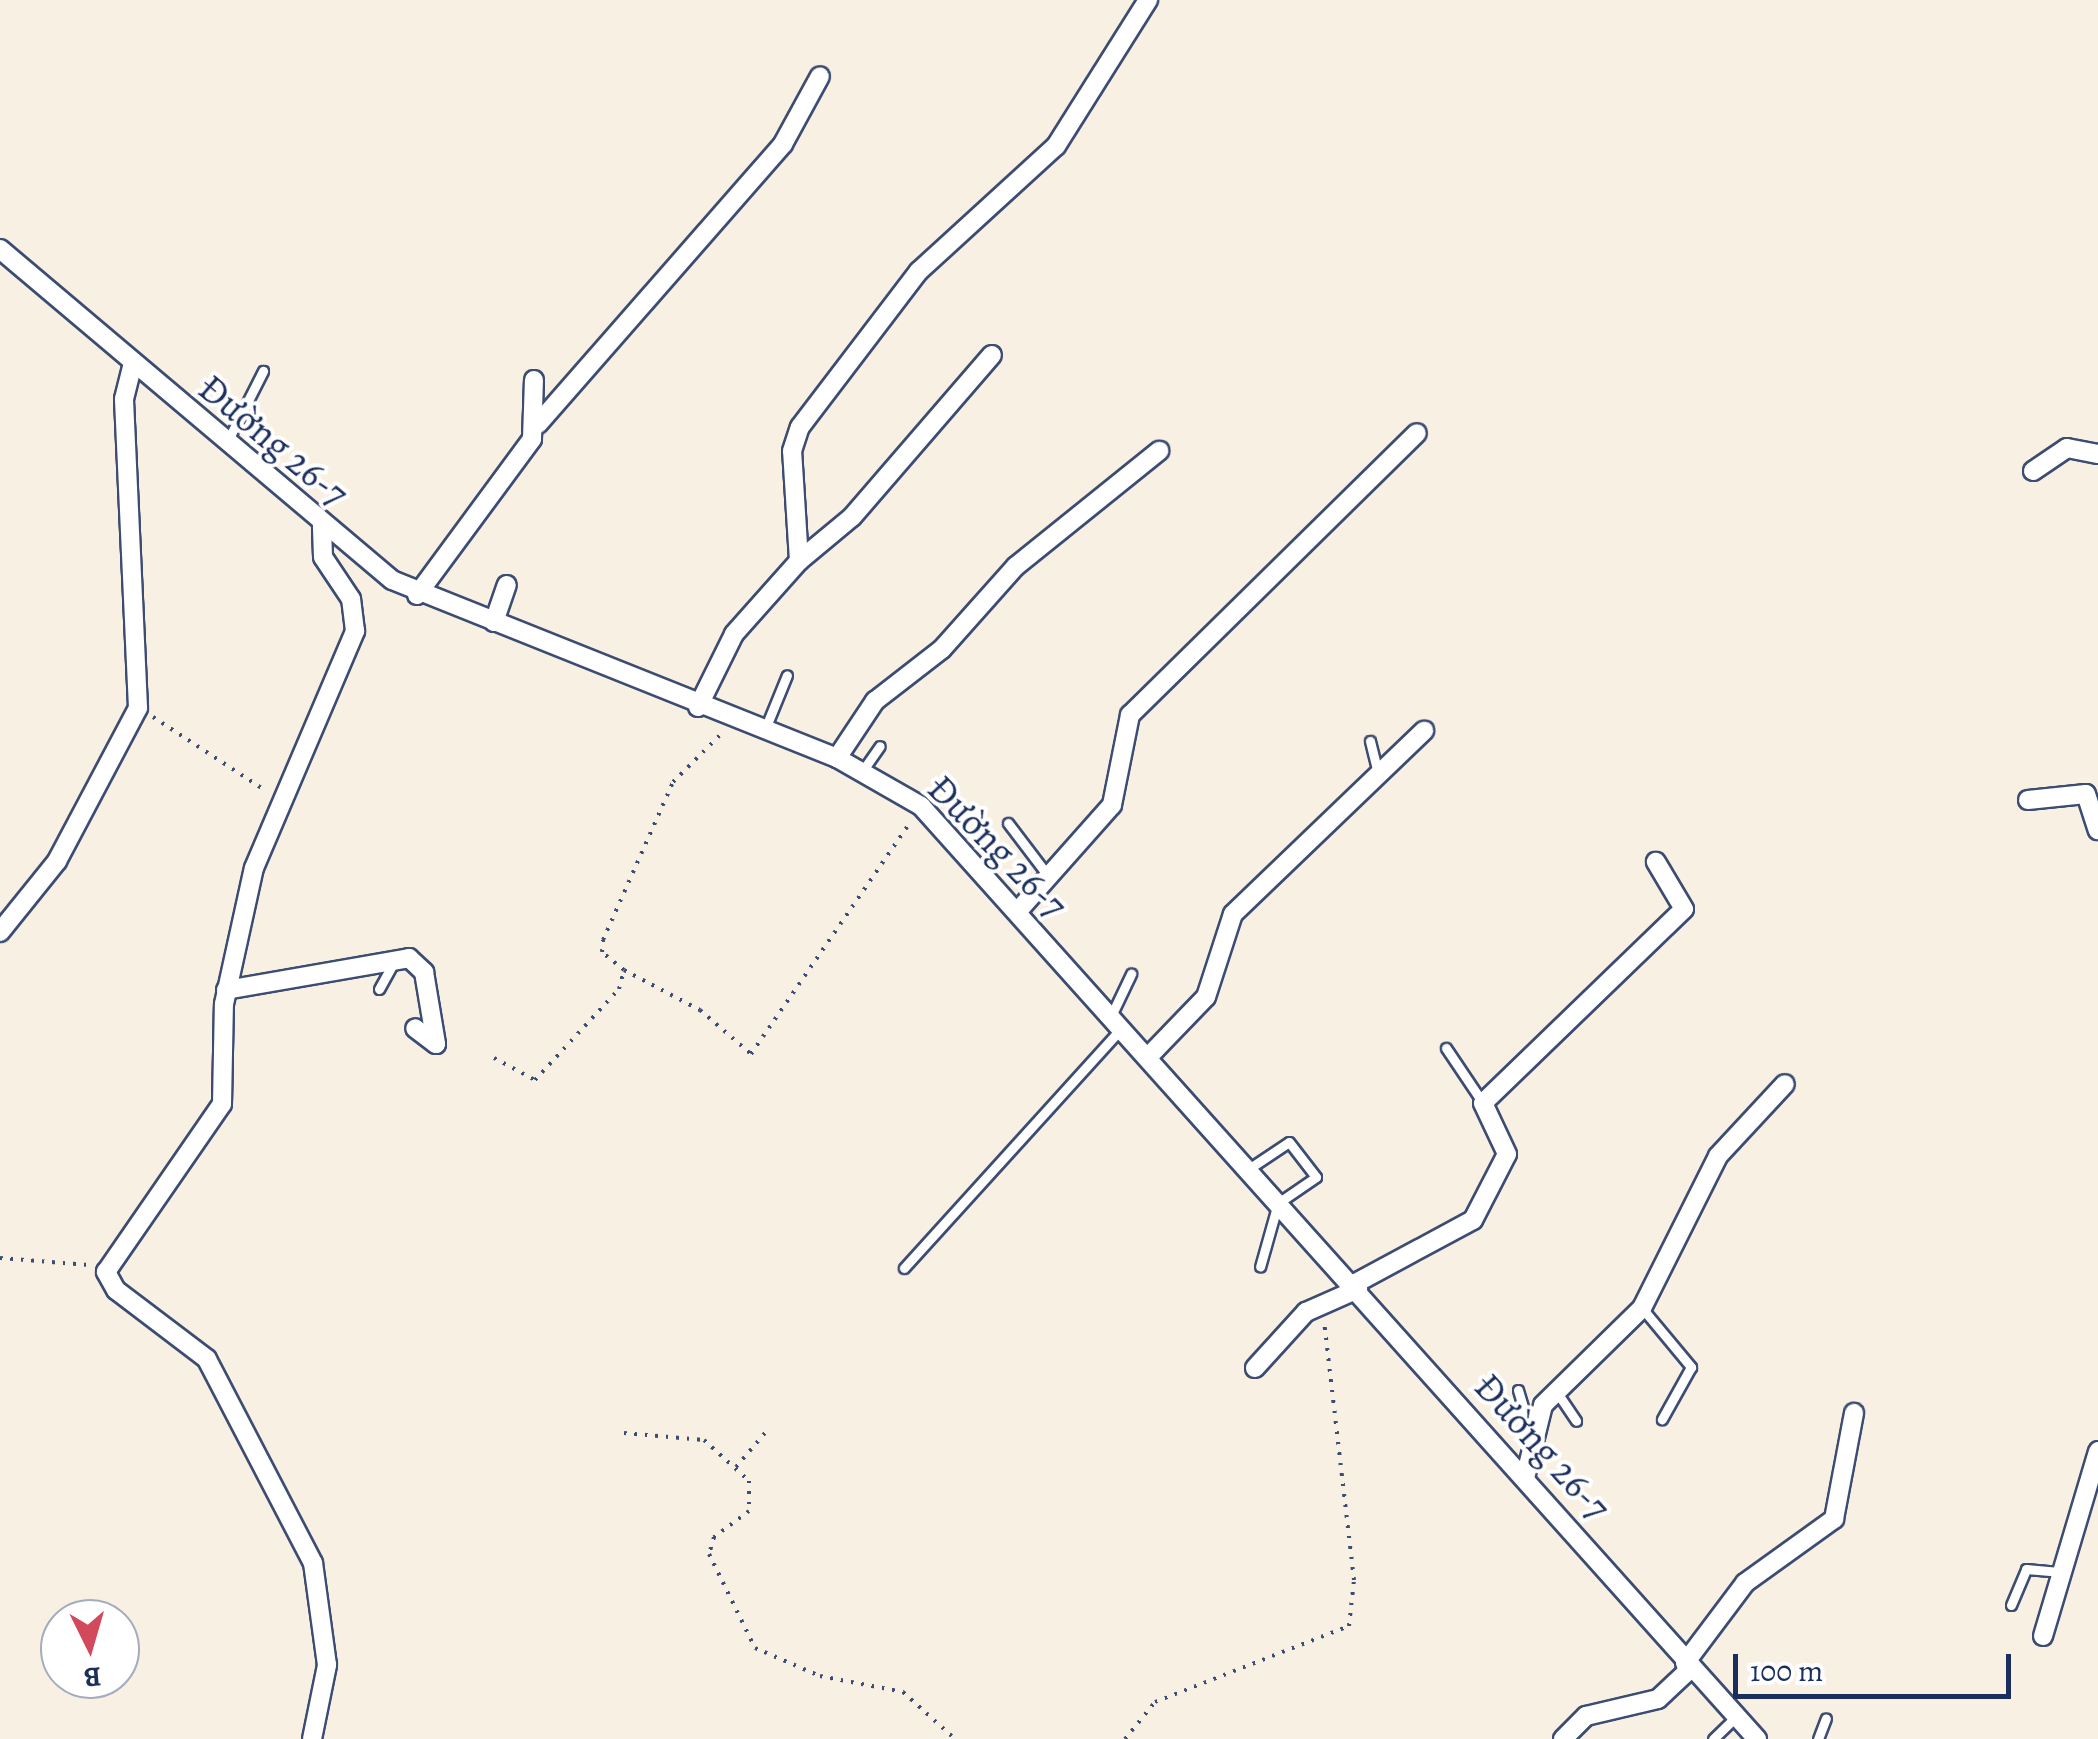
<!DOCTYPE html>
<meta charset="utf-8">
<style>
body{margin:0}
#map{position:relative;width:2098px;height:1739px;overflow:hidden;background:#f8f0e2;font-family:Alegreya,serif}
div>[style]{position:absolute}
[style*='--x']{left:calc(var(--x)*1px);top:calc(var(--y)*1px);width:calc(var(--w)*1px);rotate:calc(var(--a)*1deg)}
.path>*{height:4px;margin-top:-2px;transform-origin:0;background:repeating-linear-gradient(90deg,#3c4c72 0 2.5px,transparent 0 10.5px)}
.roads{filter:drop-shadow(2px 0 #3c4c72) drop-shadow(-2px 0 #3c4c72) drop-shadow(0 2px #3c4c72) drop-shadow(0 -2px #3c4c72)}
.service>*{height:9px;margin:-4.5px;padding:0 4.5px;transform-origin:4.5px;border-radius:4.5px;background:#fff}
.minor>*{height:18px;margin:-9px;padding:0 9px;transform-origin:9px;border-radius:9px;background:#fff}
span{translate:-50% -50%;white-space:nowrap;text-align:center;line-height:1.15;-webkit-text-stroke:8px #fff;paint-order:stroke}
.street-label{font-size:38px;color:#1b2f5e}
.north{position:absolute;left:40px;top:1599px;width:100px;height:100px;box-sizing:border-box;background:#fff;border:2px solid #a4acbf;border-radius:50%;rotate:175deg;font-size:28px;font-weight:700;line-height:40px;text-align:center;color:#1b2f5e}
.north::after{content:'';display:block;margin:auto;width:35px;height:45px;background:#d1495b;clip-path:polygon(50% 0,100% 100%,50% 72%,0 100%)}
.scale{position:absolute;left:1733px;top:1654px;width:278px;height:45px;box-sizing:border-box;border:5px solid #1b2f5e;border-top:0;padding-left:12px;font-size:30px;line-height:35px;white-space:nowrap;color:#1b2f5e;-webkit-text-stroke:8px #fff;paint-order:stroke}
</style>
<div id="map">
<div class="path">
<i style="--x:153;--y:717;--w:135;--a:33.2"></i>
<i style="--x:624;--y:970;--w:86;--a:27.8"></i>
<i style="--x:700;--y:1010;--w:67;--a:40.8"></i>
<i style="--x:751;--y:1054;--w:280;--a:-55.5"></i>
<i style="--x:494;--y:1058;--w:47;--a:28.2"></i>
<i style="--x:535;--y:1080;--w:124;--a:-47.3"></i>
<i style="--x:619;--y:989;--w:20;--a:-75"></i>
<i style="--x:624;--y:970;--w:28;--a:-141"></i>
<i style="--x:602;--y:952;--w:12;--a:-85"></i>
<i style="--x:603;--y:940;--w:173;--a:-66.1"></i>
<i style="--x:673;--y:782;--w:71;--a:-45"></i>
<i style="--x:0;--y:1258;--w:89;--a:4.5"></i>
<i style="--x:624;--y:1433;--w:80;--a:5"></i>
<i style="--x:704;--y:1440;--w:61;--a:42.3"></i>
<i style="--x:749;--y:1481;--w:30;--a:90"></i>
<i style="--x:749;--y:1511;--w:44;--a:143.4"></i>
<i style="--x:714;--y:1537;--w:18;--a:106"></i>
<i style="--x:709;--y:1554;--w:105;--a:63.9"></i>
<i style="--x:755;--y:1648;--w:71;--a:23.3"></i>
<i style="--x:820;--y:1676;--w:85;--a:10.9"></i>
<i style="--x:903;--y:1692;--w:70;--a:42.1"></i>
<i style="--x:736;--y:1467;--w:52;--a:-49.6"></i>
<i style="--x:1125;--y:1739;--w:48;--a:-51"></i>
<i style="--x:1155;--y:1702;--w:208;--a:-21.4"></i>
<i style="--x:1349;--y:1626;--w:46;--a:-83.8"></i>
<i style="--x:1354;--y:1580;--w:260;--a:-96.6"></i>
</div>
<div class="roads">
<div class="service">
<i style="--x:226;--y:444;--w:82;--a:-63.1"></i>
<i style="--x:765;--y:729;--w:58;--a:-67.8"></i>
<i style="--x:1370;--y:741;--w:34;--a:76"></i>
<i style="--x:863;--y:770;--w:29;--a:-55"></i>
<i style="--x:1008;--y:823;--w:68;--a:52.8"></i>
<i style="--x:379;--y:989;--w:31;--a:-61"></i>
<i style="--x:1111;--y:1016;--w:47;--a:-64.5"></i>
<i style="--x:1446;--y:1048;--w:66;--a:56.1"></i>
<i style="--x:1247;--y:1170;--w:50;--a:-33.7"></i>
<i style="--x:1289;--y:1142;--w:44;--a:52.4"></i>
<i style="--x:1316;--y:1177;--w:46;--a:145.6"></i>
<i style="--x:1278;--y:1203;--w:66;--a:105.7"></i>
<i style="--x:904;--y:1268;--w:321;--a:-47.8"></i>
<i style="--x:1642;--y:1308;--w:77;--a:50.3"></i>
<i style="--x:1691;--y:1367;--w:60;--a:119.1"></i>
<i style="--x:1518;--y:1390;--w:49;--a:73.4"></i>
<i style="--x:1556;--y:1391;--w:36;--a:56"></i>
<i style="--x:2011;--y:1605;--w:39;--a:-67"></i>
<i style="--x:2026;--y:1569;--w:36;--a:5"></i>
<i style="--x:1713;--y:1739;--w:29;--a:-44"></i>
<i style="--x:1818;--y:1739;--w:22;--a:-69"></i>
</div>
<div class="minor">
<i style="--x:0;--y:249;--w:513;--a:40.18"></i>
<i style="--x:392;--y:580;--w:479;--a:21.8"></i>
<i style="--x:837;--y:758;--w:97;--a:29.7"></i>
<i style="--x:921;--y:806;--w:1253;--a:48.14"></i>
<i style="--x:538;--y:424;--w:372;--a:-48.8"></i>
<i style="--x:783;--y:144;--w:77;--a:-61.4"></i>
<i style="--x:2033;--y:471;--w:41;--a:-34.1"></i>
<i style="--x:2067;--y:448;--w:32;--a:11"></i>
<i style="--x:799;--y:561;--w:69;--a:-39.7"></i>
<i style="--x:852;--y:517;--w:214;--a:-49.2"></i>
<i style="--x:417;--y:595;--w:194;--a:-53.6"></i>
<i style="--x:532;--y:439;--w:59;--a:-88.1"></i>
<i style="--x:494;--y:622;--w:39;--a:-71"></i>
<i style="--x:698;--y:707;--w:81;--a:-63.7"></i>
<i style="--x:734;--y:634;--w:98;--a:-48.3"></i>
<i style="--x:799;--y:561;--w:110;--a:-93.6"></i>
<i style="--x:792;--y:451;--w:25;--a:-72"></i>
<i style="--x:800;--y:427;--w:196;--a:-52.7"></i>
<i style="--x:919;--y:271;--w:185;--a:-42.4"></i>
<i style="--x:1056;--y:146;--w:173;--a:-57.8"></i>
<i style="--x:837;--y:758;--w:69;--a:-56.3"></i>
<i style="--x:875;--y:701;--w:85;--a:-37.8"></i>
<i style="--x:942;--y:649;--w:111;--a:-48.3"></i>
<i style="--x:1016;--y:566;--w:184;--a:-38.8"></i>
<i style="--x:2028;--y:800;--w:58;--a:-5.9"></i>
<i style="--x:2086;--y:794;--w:38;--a:72"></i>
<i style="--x:1017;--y:912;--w:143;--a:-48.4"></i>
<i style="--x:1112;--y:805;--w:92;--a:-78.7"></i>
<i style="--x:1130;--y:715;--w:402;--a:-44.5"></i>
<i style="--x:0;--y:932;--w:91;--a:-51.2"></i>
<i style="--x:57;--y:861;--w:173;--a:-62.1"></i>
<i style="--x:138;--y:708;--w:309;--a:-92.6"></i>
<i style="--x:124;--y:399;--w:36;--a:-76"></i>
<i style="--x:226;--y:990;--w:186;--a:-9.9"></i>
<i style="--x:409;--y:958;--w:21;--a:43"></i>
<i style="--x:424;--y:972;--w:73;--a:80.5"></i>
<i style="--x:436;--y:1044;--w:26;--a:-143"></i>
<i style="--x:1148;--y:1057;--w:83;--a:-46"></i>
<i style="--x:1206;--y:997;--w:87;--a:-72"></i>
<i style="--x:1233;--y:914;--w:265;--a:-43.8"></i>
<i style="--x:1354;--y:1284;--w:135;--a:-28.3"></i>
<i style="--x:1473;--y:1220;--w:74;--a:-62.7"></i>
<i style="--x:1507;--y:1154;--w:56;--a:-115.2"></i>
<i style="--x:1483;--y:1103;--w:279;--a:-44"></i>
<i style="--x:1684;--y:909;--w:55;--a:-120.8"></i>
<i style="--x:1255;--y:1368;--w:76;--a:-47.7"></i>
<i style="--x:1306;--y:1312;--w:57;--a:-23.9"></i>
<i style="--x:1525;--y:1478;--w:75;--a:-76.1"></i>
<i style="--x:1543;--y:1405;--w:139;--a:-44.4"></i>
<i style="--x:1642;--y:1308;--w:170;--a:-63.4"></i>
<i style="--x:1718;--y:1156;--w:98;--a:-47.1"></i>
<i style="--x:2043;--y:1636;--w:193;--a:-73.4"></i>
<i style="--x:1685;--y:1663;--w:100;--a:-53.1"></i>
<i style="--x:1745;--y:1583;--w:110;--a:-35.7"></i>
<i style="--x:1834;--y:1519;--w:108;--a:-79.3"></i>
<i style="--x:312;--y:1739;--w:76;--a:-78.5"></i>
<i style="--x:327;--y:1665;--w:103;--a:-97.8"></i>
<i style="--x:313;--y:1563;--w:230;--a:-117.5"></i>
<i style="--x:207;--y:1359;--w:114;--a:-142.8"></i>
<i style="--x:116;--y:1290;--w:21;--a:-119"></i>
<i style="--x:106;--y:1272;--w:204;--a:-55.4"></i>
<i style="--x:222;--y:1104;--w:100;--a:-88.9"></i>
<i style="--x:224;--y:1004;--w:139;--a:-77.6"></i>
<i style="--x:254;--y:868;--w:258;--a:-66.9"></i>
<i style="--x:355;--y:631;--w:32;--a:-97"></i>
<i style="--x:351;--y:599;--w:50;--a:-123.7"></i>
<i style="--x:323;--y:557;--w:31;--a:-92"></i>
<i style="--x:1563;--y:1739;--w:33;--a:-45"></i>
<i style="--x:1586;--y:1716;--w:74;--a:-13.3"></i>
<i style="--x:1658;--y:1699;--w:44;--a:-43.2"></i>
</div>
</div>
<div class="street-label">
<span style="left:273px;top:441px;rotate:40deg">Đường 26-7</span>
<span style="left:997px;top:847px;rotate:46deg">Đường 26-7</span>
<span style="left:1542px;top:1447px;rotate:48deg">Đường 26-7</span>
</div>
<div class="north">B</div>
<div class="scale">100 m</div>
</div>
